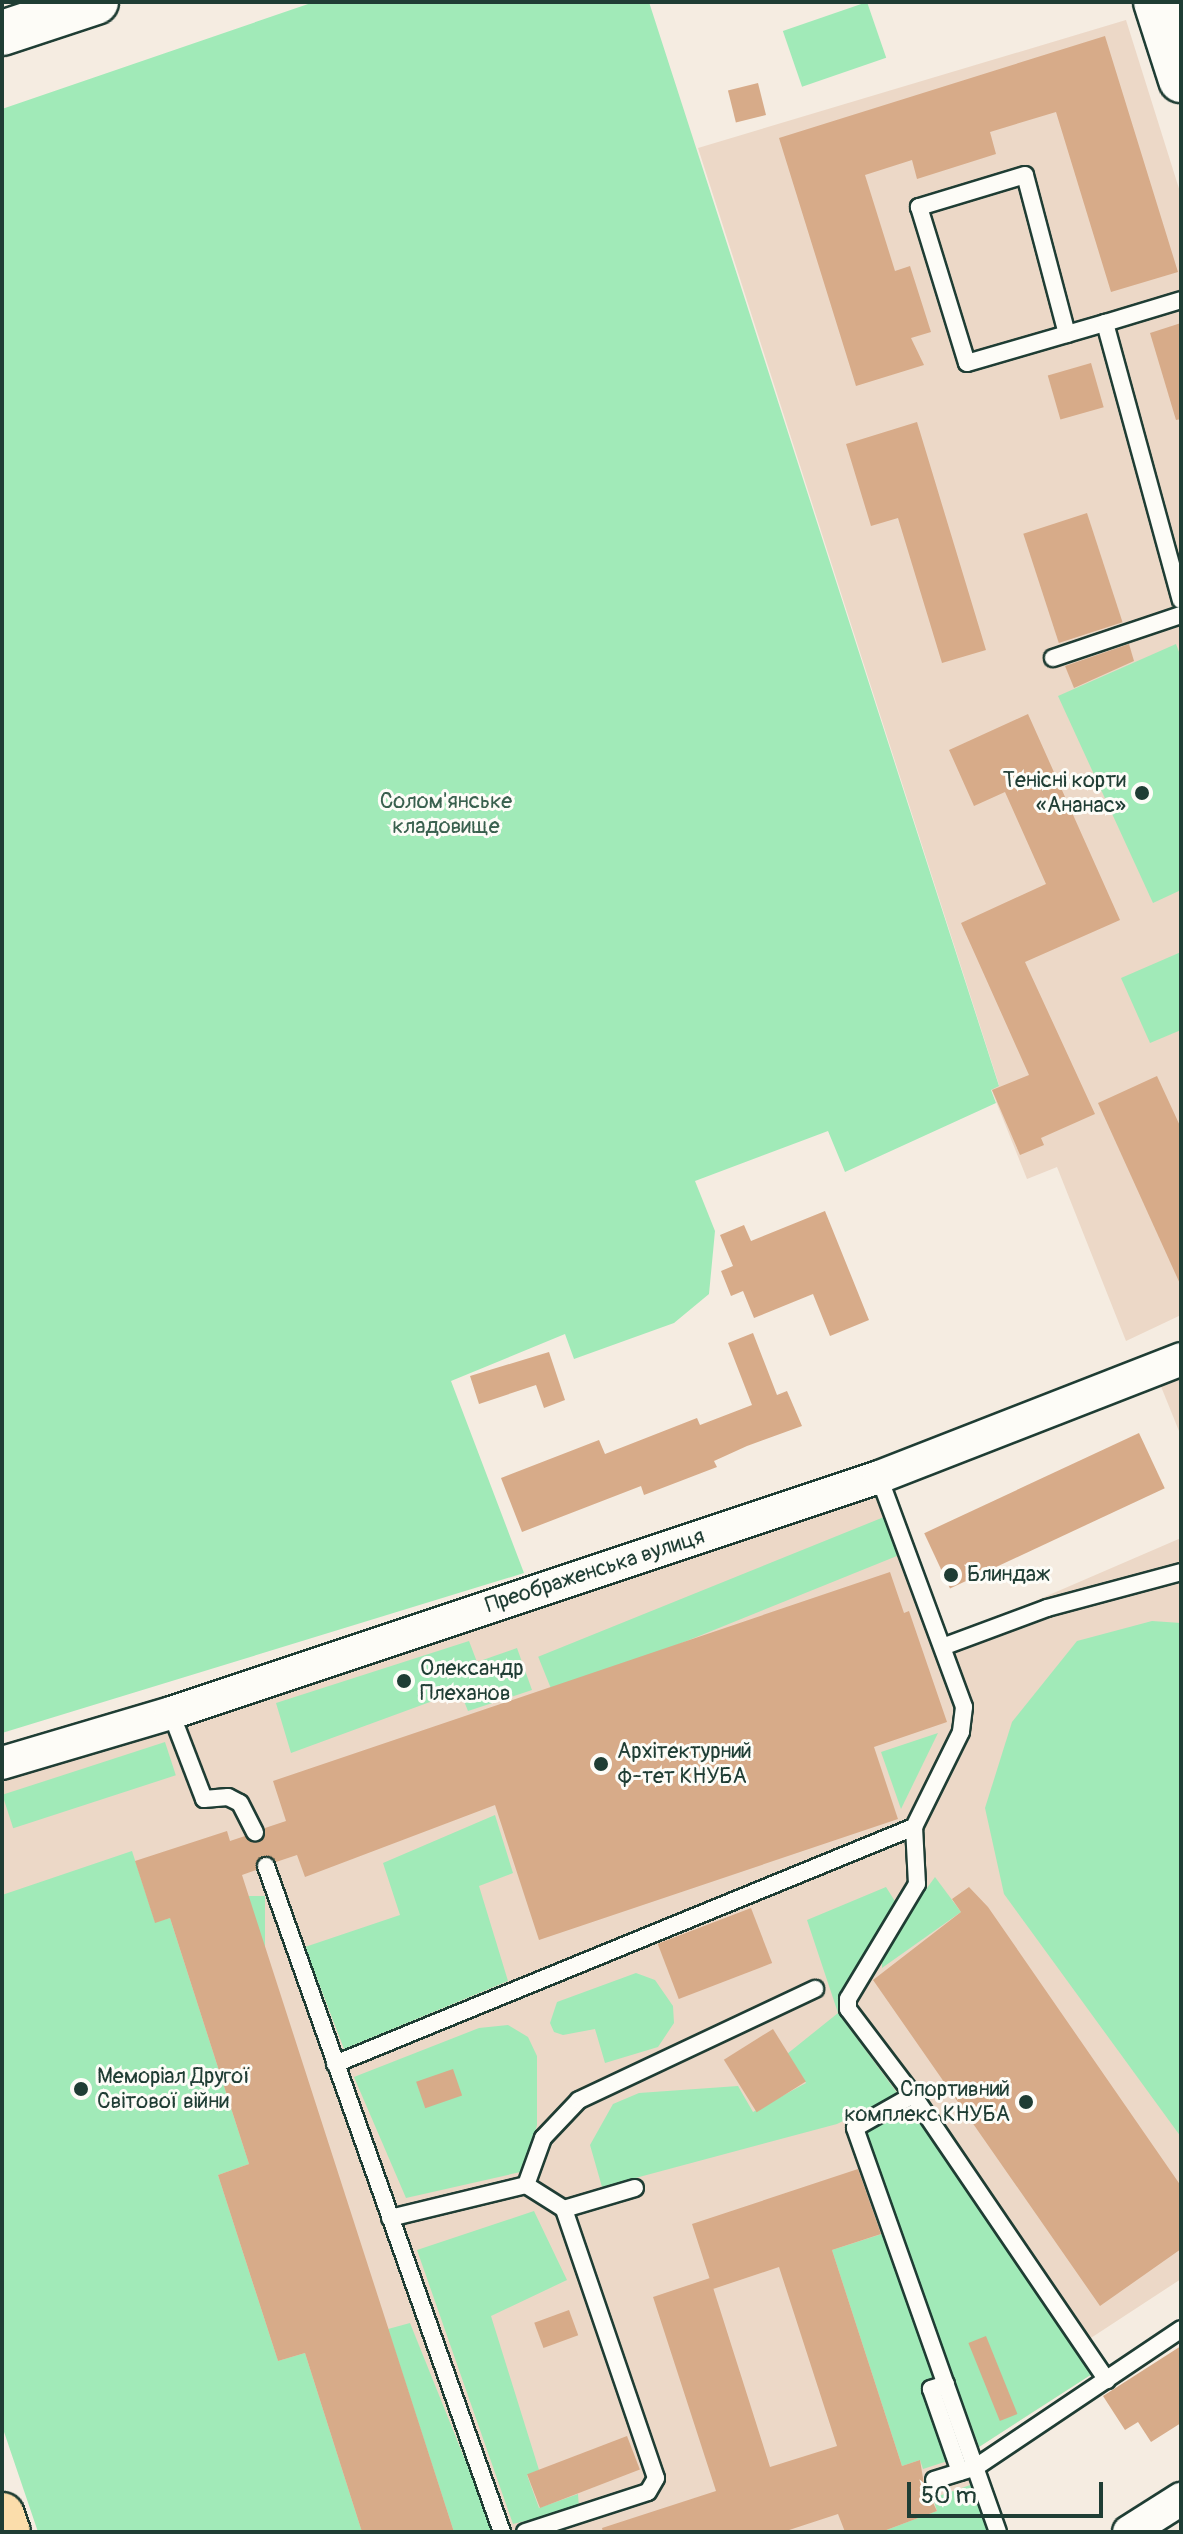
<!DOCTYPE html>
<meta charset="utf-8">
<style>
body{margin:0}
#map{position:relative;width:1183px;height:2534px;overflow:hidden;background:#f5ece1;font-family:Pangolin,sans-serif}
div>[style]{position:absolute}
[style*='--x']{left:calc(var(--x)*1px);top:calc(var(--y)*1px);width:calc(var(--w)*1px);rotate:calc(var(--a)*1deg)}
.built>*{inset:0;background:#ecd8c7}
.green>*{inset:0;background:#a1eab8;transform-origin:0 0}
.building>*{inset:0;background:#d7ab89;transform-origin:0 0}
.roads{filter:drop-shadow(2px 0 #1f3d34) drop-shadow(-2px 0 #1f3d34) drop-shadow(0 2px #1f3d34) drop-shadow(0 -2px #1f3d34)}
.lane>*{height:16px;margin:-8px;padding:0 8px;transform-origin:8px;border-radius:8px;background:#fdfcf7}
.street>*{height:32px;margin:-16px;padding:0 16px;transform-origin:16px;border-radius:16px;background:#fdfcf7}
.secondary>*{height:44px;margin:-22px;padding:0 22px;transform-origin:22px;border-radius:22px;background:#fdfcf7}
.primary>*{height:44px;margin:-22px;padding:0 22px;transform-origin:22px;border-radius:22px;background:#fbddab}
.dots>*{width:22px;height:22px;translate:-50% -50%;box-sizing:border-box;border:4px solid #fdfcf7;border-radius:50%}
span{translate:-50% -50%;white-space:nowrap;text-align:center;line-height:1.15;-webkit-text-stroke:6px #fdfcf7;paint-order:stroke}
.poi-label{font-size:22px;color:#1f3d34}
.right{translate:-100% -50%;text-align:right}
.left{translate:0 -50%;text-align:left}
.park-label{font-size:22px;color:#39604e}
.street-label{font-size:22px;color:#1f3d34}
.frame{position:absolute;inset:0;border:4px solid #1f3d34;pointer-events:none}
.scale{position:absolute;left:907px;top:2482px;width:196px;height:36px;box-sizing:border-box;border:4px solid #1f3d34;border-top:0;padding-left:10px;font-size:24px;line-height:28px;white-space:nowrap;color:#1f3d34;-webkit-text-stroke:6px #fdfcf7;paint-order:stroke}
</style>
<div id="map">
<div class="built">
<i style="clip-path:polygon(1126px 20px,1181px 195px,1181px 1315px,1126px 1341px,1057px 1167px,1027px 1179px,991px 1089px,999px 1085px,698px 148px)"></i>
<i style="clip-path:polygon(1181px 1374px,1181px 1436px,1160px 1384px)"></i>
<i style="clip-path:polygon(891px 1491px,947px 1639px,1181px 1538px,1181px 2279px,1074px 2349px,1092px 2374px,971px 2452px,998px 2532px,168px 2532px,2px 2034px,2px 1775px)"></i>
</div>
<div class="green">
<i style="clip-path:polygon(314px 2px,649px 2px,999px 1086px,991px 1090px,996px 1103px,845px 1172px,828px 1131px,695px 1181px,715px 1231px,709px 1294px,674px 1323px,574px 1359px,565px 1334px,451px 1381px,524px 1573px,2px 1733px,2px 109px)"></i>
<i style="left:867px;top:2px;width:59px;height:89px;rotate:71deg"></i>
<i style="clip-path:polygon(1176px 644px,1181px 657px,1181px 890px,1153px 903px,1058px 696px)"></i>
<i style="clip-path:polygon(1181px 952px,1181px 1030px,1150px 1043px,1121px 978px)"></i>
<i style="left:884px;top:1517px;width:41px;height:373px;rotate:68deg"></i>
<i style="clip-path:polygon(1152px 1621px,1181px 1623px,1181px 2137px,1004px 1894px,985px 1808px,1012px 1722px,1077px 1641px)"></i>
<i style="clip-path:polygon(469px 1641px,477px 1662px,517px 1648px,532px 1690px,468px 1711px,460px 1691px,291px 1753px,276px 1703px)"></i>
<i style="clip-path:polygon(938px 1733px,901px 1809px,881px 1752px)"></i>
<i style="left:165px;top:1742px;width:35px;height:171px;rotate:72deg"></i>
<i style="clip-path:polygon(495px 1815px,513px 1873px,479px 1886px,508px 1981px,344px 2049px,305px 1947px,400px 1915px,383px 1863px)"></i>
<i style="clip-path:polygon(132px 1851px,155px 1922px,170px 1918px,249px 2164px,218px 2175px,278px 2361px,305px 2353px,362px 2532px,38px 2532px,2px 2426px,2px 1895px)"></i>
<i style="clip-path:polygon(935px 1877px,961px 1912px,882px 1968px,882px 1950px)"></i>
<i style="clip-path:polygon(886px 1887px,898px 1906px,847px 1981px,838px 2013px,898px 2094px,837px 2124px,602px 2187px,590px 2145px,613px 2104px,639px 2093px,738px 2086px,753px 2112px,806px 2083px,787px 2054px,838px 2013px,807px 1920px)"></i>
<i style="left:249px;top:1896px;width:16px;height:250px"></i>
<i style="clip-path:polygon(636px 1973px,655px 1980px,673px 2006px,674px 2023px,658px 2047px,605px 2063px,595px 2029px,563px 2035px,554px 2032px,550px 2023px,557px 2002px)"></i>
<i style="clip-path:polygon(508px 2025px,528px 2037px,537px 2056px,537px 2125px,525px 2171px,406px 2198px,354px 2077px,479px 2028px)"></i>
<i style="clip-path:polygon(912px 2108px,1092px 2374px,979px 2447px,865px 2131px)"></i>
<i style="clip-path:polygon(534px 2211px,567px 2280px,491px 2316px,539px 2470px,527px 2475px,539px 2508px,578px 2494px,579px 2508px,513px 2524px,417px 2250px)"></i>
<i style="clip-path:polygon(885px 2233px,963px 2456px,923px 2469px,920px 2460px,902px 2466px,832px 2250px)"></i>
<i style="clip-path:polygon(410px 2323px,494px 2532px,454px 2532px,388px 2329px)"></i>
<i style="clip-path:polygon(973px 2484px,991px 2532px,881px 2532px,937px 2511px,933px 2498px)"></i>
</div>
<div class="building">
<i style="clip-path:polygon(1105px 36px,1178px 272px,1111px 292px,1056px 112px,990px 132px,996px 154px,917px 179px,912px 160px,865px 175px,895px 271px,910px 266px,931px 332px,911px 338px,924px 365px,856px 386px,779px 138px)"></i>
<i style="left:758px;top:83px;width:33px;height:31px;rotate:76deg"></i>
<i style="clip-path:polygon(1181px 323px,1181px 419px,1176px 420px,1150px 333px)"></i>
<i style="left:1091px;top:363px;width:46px;height:45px;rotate:74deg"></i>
<i style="clip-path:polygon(917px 422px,986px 650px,942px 663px,898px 518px,871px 526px,846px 444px)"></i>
<i style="left:1087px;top:513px;width:115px;height:67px;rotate:72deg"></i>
<i style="clip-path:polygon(1129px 644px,1134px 661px,1074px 688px,1065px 666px)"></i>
<i style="clip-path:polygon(1028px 714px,1120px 920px,1025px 962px,1095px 1114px,1041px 1138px,1044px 1145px,1020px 1155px,992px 1090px,1029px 1075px,961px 923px,1046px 884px,1005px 792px,974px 806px,949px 750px)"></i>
<i style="clip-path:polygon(1157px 1076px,1181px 1128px,1181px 1286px,1098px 1103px)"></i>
<i style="clip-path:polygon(825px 1211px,869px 1320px,830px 1336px,813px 1294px,754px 1318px,743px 1291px,731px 1296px,721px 1271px,733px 1266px,720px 1235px,744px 1225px,751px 1241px)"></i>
<i style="clip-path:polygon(753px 1333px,777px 1395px,787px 1391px,802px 1426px,747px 1446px,714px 1461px,717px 1467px,644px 1495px,641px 1486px,522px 1532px,501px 1478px,599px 1440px,605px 1454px,697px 1418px,700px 1425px,752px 1405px,728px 1343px)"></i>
<i style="clip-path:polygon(549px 1352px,565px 1400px,544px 1408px,536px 1385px,479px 1404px,470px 1376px)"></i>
<i style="left:1139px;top:1433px;width:61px;height:237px;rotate:65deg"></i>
<i style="clip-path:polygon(890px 1572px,904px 1613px,909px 1611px,947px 1722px,874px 1747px,898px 1819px,539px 1940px,495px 1805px,305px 1877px,297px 1855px,276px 1862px,262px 1856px,256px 1870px,242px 1875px,454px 2532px,362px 2532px,305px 2353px,278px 2361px,218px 2175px,249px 2164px,170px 1918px,155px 1923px,135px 1861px,227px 1831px,230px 1841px,245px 1836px,259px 1842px,265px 1828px,286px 1821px,273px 1781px)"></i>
<i style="clip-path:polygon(969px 1887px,988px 1907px,1181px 2186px,1181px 2249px,1100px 2306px,873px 1980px,961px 1912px,952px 1899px)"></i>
<i style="left:751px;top:1908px;width:59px;height:100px;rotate:69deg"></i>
<i style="left:773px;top:2029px;width:62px;height:58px;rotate:58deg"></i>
<i style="left:453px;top:2069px;width:28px;height:39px;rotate:71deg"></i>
<i style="clip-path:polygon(858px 2169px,881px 2234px,832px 2250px,902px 2466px,920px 2460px,924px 2484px,937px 2511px,881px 2532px,845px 2532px,838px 2514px,783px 2532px,603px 2532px,602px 2528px,716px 2491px,653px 2297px,710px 2278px,770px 2467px,837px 2446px,779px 2267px,713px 2289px,692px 2224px)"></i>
<i style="left:569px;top:2310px;width:27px;height:37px;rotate:70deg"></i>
<i style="left:986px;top:2336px;width:84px;height:19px;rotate:68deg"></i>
<i style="clip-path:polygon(1181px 2346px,1181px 2423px,1151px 2442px,1138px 2422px,1125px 2430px,1103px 2396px)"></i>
<i style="left:627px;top:2436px;width:36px;height:107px;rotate:69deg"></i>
</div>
<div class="roads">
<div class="lane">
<i style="--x:1105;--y:323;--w:287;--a:74.7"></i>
<i style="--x:1067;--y:334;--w:164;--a:-104.8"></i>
<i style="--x:1025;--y:175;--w:111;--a:163.2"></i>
<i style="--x:919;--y:207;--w:163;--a:72.9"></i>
<i style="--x:967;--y:363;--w:144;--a:-16.2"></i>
<i style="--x:1105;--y:323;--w:79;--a:-16.8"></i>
<i style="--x:1053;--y:658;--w:135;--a:-18.6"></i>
<i style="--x:879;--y:1477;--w:245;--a:69.7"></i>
<i style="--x:964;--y:1707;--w:25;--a:97"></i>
<i style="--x:961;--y:1732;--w:106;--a:116.3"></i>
<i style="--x:914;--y:1827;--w:57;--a:87"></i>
<i style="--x:917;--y:1884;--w:134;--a:121"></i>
<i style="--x:848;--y:1999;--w:10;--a:90"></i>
<i style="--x:848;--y:2009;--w:108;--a:52.9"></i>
<i style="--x:945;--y:1646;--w:109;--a:-20.4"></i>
<i style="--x:1047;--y:1608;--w:139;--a:-15"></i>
<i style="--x:171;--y:1713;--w:92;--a:69"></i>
<i style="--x:204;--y:1799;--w:24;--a:-5"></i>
<i style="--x:228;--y:1797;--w:13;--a:27"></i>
<i style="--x:240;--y:1803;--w:33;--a:63"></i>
<i style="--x:266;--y:1866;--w:707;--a:70.49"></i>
<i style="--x:335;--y:2064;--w:626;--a:-22.26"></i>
<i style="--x:526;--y:2185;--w:50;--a:-70.1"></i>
<i style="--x:543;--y:2138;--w:52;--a:-46.5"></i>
<i style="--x:579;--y:2100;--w:261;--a:-25.2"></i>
<i style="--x:390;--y:2218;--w:140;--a:-13.6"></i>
<i style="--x:526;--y:2185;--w:45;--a:32.3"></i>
<i style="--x:564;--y:2209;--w:74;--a:-16.5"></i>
<i style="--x:946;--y:2384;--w:16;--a:162"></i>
<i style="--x:931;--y:2389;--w:88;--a:70.7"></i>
<i style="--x:934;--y:2480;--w:44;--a:-17.2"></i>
<i style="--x:976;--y:2467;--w:247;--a:-33.9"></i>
<i style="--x:525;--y:2532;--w:129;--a:-18"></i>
<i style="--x:648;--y:2492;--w:16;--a:-60"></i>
<i style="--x:656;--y:2478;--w:284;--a:-108.9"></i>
<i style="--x:998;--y:2532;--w:429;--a:-109.5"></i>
<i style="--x:855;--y:2128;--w:67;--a:-29.6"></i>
<i style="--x:913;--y:2095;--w:345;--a:55.8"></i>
</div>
<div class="street">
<i style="--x:2;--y:1763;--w:176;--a:-16.5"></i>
<i style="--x:171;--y:1713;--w:746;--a:-18.43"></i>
<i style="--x:879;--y:1477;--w:324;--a:-21.3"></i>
<i style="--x:1129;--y:2532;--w:62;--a:-32.4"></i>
</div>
<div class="secondary">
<i style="--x:1156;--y:2;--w:82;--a:72.2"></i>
<i style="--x:2;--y:33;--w:99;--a:-18.3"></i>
</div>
<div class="primary">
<i style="--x:2;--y:2515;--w:18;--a:71"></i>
</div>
</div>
<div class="dots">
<i style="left:1142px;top:793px;background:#1f3d34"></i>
<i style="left:951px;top:1575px;background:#1f3d34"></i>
<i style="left:404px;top:1681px;background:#1f3d34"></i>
<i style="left:601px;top:1764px;background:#1f3d34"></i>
<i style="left:81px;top:2089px;background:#1f3d34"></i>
<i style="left:1026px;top:2102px;background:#1f3d34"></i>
</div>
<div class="poi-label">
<span class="right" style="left:1126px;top:793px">Тенісні корти<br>«Ананас»</span>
<span class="left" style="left:967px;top:1575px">Блиндаж</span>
<span class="left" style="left:420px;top:1681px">Олександр<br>Плеханов</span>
<span class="left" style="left:617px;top:1764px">Архітектурний<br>ф-тет КНУБА</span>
<span class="left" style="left:97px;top:2089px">Меморіал Другої<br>Світової війни</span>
<span class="right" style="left:1010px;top:2102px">Спортивний<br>комплекс КНУБА</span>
</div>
<div class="park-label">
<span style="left:446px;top:814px">Солом'янське<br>кладовище</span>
</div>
<div class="street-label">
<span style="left:595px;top:1571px;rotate:-18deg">Преображенська вулиця</span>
</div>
<div class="frame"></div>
<div class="scale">50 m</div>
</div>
